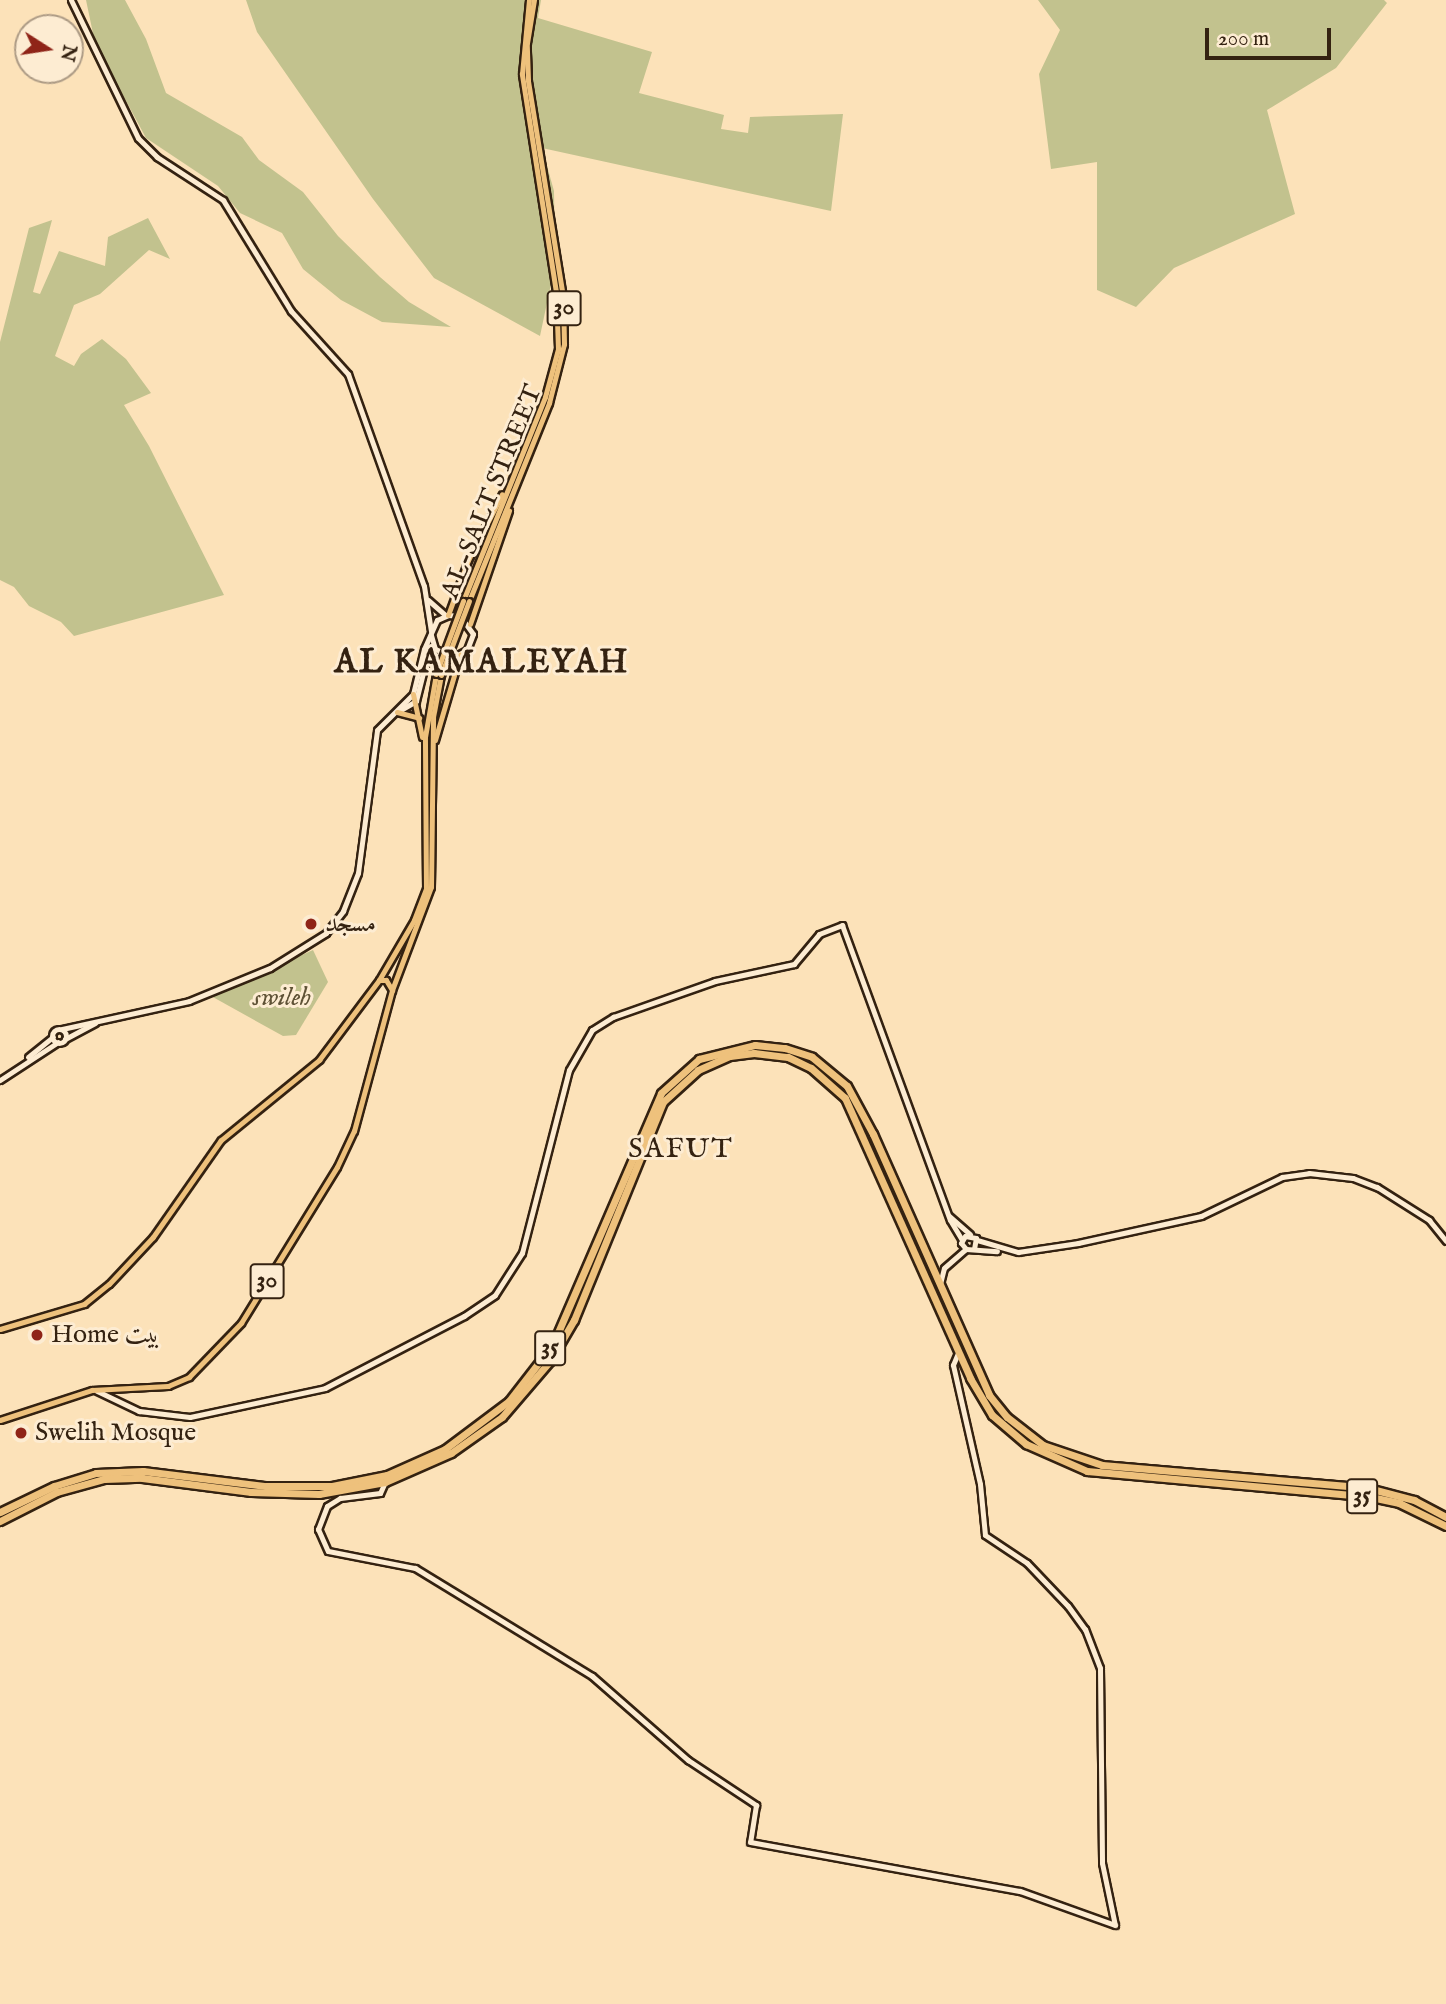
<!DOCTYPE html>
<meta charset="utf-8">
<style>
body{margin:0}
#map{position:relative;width:1446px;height:2004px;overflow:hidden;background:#fce2b9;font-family:"IM FELL English",Amiri,serif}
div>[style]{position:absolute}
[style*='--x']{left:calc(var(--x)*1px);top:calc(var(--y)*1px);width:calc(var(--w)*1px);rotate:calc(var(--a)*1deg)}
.green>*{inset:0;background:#c2c28e}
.roads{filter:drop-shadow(2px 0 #342211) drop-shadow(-2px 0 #342211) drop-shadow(0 2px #342211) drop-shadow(0 -2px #342211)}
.secondary>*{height:5px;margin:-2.5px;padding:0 2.5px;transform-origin:2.5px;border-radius:2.5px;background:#fdecd2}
.secondary>.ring{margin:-2.5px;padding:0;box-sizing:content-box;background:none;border:5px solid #fdecd2;border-radius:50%}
.primary>*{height:5px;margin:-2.5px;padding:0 2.5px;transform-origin:2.5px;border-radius:2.5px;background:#eec17c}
.highway>*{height:7px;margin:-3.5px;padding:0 3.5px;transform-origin:3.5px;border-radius:3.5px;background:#eec17c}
.bridges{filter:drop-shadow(2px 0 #342211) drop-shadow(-2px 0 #342211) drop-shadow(0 2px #342211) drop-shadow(0 -2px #342211)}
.primary-bridge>*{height:5px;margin:-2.5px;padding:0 2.5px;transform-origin:2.5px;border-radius:2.5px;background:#eec17c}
.dots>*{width:19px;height:19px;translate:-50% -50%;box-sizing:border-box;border:4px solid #fdecd2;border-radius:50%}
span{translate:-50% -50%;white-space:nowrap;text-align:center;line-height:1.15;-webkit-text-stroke:6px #fdecd2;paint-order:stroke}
.shield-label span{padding:2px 5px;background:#fdecd2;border:2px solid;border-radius:5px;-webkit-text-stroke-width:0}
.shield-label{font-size:24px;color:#342211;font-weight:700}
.street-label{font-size:26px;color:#342211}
.poi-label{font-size:26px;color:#342211}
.left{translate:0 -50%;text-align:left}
.park-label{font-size:26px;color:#5f5236;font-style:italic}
.neighbourhood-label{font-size:28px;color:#342211;letter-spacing:2px}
.district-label{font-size:33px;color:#342211;font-weight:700;letter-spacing:2px}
.north{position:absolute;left:14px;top:14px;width:70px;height:70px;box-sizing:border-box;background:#fdecd2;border:2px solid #ad9b85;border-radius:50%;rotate:102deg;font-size:19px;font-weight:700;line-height:28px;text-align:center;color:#342211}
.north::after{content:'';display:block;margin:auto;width:24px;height:32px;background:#8f2418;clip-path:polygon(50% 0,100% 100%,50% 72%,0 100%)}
.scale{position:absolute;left:1205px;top:28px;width:126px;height:32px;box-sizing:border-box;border:4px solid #342211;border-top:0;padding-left:9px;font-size:21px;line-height:24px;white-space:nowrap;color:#342211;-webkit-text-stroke:5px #fdecd2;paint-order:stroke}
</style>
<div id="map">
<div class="green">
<i style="clip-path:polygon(86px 0,125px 0,146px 39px,166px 93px,242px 137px,259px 160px,303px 192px,338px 236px,380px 277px,409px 302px,451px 327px,382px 322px,341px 300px,303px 269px,282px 233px,240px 213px,218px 186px,146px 138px,95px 43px)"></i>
<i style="clip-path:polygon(246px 0,541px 0,538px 18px,652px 52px,639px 93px,724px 115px,721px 129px,748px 133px,750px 117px,843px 114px,831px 211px,542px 148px,554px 191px,555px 265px,540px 336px,434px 278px,373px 199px,257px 32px)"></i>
<i style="clip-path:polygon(1038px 0,1384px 0,1387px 3px,1336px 68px,1267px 110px,1295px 214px,1174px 268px,1136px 307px,1097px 290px,1097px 162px,1051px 169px,1039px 74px,1060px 30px)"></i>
<i style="clip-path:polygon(148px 218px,170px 259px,149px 250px,100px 294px,74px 305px,55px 356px,74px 366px,81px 354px,102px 339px,126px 359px,151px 393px,124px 405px,149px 446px,224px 595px,74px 636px,61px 622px,29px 606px,14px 587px,0 580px,0 342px,29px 228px,52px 220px,33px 292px,40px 294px,59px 251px,105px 266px,108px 237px)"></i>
<i style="clip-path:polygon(313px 950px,328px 982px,296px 1035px,283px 1036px,211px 996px)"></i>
</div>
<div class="roads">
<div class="secondary">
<i style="--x:71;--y:0;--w:153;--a:64.1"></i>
<i style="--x:138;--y:138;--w:27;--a:45"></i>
<i style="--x:157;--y:157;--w:79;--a:33.1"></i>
<i style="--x:223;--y:200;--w:130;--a:58.5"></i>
<i style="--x:291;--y:311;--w:85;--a:47.9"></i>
<i style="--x:348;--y:374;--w:225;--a:70.3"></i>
<i style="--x:424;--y:586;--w:46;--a:81.2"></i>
<i style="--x:428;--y:600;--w:23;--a:41"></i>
<i style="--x:397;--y:712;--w:22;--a:-30"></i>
<i style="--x:416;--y:701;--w:41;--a:-76"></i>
<i style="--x:426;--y:661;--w:17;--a:-25"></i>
<i style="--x:62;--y:1029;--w:130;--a:-12.4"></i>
<i style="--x:189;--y:1001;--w:87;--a:-22.2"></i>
<i style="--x:270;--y:968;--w:66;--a:-32"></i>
<i style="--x:326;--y:933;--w:28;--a:-52"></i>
<i style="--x:343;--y:911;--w:41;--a:-68.5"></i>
<i style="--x:358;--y:873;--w:144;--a:-82.4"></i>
<i style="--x:377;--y:730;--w:51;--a:-45"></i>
<i style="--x:413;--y:694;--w:46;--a:-76.3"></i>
<i style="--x:424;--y:649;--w:32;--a:-66"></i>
<i style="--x:437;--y:620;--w:12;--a:-24"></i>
<i style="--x:448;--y:615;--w:12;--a:5"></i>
<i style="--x:460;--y:616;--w:22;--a:54"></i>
<i style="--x:473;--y:634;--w:17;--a:111"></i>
<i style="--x:467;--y:650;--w:15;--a:152"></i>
<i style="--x:454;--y:657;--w:21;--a:-157"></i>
<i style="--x:435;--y:649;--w:15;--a:-106"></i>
<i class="ring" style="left:52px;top:1029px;width:9px;height:9px"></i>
<i style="--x:65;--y:1039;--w:34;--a:-28"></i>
<i style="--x:28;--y:1057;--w:32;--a:-39"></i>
<i style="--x:0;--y:1080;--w:69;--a:-33.2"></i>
<i style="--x:949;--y:1216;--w:28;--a:41"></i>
<i style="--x:977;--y:1240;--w:43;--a:16.3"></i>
<i style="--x:1018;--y:1252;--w:61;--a:-8.5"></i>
<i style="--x:1078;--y:1243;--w:126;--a:-12.4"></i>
<i style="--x:1201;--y:1216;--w:90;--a:-25.7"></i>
<i style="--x:1282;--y:1177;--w:27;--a:-8"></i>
<i style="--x:1309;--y:1173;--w:44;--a:6.5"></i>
<i style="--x:1353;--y:1178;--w:26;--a:21"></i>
<i style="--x:1377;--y:1187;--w:62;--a:32.4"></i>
<i style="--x:1429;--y:1220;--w:27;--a:51"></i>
<i style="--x:974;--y:1249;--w:11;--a:-80"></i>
<i style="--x:976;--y:1238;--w:11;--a:-170"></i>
<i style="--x:965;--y:1236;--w:8;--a:120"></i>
<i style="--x:961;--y:1243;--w:8;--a:50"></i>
<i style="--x:966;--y:1249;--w:31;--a:4"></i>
<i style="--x:940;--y:1284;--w:16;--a:-76"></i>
<i style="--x:944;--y:1268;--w:29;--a:-41"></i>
<i style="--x:958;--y:1353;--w:13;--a:113"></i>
<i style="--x:953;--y:1365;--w:122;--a:77.2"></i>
<i style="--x:980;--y:1484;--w:51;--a:84.4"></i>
<i style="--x:985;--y:1535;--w:50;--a:33.7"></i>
<i style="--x:1027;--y:1563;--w:59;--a:46.4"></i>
<i style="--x:1068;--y:1606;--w:29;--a:54"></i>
<i style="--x:1085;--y:1629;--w:42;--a:69"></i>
<i style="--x:1100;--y:1668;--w:195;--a:89.4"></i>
<i style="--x:1102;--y:1863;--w:63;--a:78.2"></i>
<i style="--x:97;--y:1391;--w:47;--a:25.5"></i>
<i style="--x:139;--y:1411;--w:51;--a:6.7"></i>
<i style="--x:190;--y:1417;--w:138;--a:-12.1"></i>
<i style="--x:325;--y:1388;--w:157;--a:-27.4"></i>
<i style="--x:464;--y:1316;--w:37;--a:-34"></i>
<i style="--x:495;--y:1295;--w:50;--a:-57.3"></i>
<i style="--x:522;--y:1253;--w:189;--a:-75.6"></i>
<i style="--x:569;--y:1070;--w:46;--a:-60.1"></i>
<i style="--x:592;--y:1030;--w:25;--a:-32"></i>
<i style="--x:613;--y:1017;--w:108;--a:-19.4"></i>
<i style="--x:715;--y:981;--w:81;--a:-12.1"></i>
<i style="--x:794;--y:964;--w:39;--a:-50"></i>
<i style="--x:819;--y:934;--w:25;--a:-21"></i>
<i style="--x:842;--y:925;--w:314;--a:69.9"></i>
<i style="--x:950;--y:1220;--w:23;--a:59"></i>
<i style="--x:385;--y:1482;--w:12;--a:114"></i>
<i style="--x:380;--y:1493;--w:40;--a:172.9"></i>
<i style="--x:340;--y:1498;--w:15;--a:148"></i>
<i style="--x:327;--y:1506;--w:25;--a:111"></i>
<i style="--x:318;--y:1529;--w:24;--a:66"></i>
<i style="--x:328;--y:1551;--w:89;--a:11.1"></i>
<i style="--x:415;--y:1568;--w:207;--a:31.4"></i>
<i style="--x:592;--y:1676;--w:128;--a:41.2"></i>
<i style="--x:688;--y:1760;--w:82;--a:33.5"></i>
<i style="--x:756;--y:1805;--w:37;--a:99"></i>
<i style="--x:750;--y:1842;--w:274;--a:10.3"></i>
<i style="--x:1020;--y:1891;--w:101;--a:19.7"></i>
</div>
<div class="primary">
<i style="--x:463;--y:601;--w:220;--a:-68.1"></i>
<i style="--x:545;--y:397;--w:50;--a:-74.8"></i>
<i style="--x:558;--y:349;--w:57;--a:-92"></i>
<i style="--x:556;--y:292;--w:221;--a:-98.9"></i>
<i style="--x:522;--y:74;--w:74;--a:-84.6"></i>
<i style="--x:469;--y:601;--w:214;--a:-68"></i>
<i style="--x:549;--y:403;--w:61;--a:-75.7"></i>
<i style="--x:564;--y:344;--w:47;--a:-91.2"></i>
<i style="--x:563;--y:297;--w:220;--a:-99.2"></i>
<i style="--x:528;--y:80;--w:37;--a:-92"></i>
<i style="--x:527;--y:43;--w:44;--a:-80.8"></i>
<i style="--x:448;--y:615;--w:59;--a:-70"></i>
<i style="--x:468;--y:560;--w:74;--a:-62.7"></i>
<i style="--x:470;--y:624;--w:120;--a:-71"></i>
<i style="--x:413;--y:694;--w:44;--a:78.2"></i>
<i style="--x:397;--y:712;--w:23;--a:15"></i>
<i style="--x:435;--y:740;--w:89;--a:-73.6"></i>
<i style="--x:379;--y:980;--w:7;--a:0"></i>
<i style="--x:386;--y:980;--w:12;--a:59"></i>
<i style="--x:0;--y:1329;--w:88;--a:-16.6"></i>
<i style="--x:84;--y:1304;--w:32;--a:-39"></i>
<i style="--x:109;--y:1284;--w:64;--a:-46.9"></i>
<i style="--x:153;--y:1237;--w:118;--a:-55"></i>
<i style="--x:221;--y:1140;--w:127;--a:-39.2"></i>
<i style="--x:319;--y:1060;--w:100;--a:-53.1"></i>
<i style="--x:379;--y:980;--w:69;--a:-59.7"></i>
<i style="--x:414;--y:920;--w:34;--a:-69"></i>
<i style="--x:426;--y:888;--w:151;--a:-90.4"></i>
<i style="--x:425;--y:737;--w:64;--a:-80.1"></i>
<i style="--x:0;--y:1420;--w:97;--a:-18.1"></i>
<i style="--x:92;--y:1390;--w:76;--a:-3"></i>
<i style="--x:168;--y:1386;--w:23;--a:-23"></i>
<i style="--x:189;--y:1377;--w:75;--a:-46.1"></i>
<i style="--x:241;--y:1323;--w:183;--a:-58.4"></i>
<i style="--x:337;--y:1167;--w:40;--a:-65"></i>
<i style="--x:354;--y:1131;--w:146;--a:-74.9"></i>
<i style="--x:392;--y:990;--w:110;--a:-69.3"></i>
<i style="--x:431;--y:887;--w:170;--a:-89.3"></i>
<i style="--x:433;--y:717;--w:43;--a:-79.2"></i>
</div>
<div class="highway">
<i style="--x:0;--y:1512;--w:60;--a:-25.7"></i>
<i style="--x:54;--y:1486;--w:44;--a:-17.2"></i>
<i style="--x:96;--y:1473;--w:47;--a:-2.4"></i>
<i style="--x:143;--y:1471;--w:124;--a:7"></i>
<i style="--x:266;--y:1486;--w:66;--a:0"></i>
<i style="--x:332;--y:1486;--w:56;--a:-11.3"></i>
<i style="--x:387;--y:1475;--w:64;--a:-24.1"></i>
<i style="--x:445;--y:1449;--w:80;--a:-36.9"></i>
<i style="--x:509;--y:1401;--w:72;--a:-52.3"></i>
<i style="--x:553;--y:1344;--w:273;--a:-66.7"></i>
<i style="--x:661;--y:1093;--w:51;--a:-41.8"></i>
<i style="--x:699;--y:1059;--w:58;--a:-14"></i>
<i style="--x:755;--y:1045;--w:30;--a:6"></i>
<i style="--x:785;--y:1048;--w:28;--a:18"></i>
<i style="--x:812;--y:1057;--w:45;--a:39.6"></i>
<i style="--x:847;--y:1086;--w:55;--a:61.6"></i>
<i style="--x:873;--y:1134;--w:286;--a:66"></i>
<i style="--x:989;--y:1395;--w:28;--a:51"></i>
<i style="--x:1007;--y:1417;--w:46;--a:37.9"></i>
<i style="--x:1043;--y:1445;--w:62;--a:18.7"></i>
<i style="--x:1102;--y:1465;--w:267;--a:4.9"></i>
<i style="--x:1368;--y:1488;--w:48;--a:14.6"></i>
<i style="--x:1414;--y:1500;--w:36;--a:28"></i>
<i style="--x:0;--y:1521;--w:64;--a:-27"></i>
<i style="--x:57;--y:1492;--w:49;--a:-15.5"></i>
<i style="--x:104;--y:1479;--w:38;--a:-2"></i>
<i style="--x:142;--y:1478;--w:110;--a:7.3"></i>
<i style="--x:251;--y:1492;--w:68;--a:1.7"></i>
<i style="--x:319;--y:1494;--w:67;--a:-10.3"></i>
<i style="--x:385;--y:1482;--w:72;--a:-23.7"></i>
<i style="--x:451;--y:1453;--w:62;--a:-35.2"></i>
<i style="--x:502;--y:1417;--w:74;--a:-49.4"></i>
<i style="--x:550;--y:1361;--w:48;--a:-59.7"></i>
<i style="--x:574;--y:1320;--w:235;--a:-67.8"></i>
<i style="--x:663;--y:1102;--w:47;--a:-42.4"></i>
<i style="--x:698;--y:1070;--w:35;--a:-24"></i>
<i style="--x:730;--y:1056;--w:24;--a:-7"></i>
<i style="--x:754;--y:1053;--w:34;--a:7"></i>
<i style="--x:788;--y:1057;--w:25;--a:26"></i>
<i style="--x:811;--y:1068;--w:45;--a:41.4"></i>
<i style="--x:845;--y:1098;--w:307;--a:65.9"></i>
<i style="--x:970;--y:1378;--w:43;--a:59.3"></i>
<i style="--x:992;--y:1415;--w:45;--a:40.5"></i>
<i style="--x:1026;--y:1444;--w:67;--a:23.9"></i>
<i style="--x:1087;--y:1471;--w:285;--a:5.2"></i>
<i style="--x:1371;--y:1497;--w:29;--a:12"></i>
<i style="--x:1399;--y:1503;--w:52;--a:26.1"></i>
</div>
</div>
<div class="bridges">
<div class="primary-bridge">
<i style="--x:436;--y:674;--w:78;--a:-69.7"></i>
<i style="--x:441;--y:675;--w:79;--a:-69.3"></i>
</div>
</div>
<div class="dots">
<i style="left:311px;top:924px;background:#8f2418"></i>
<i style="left:37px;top:1335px;background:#8f2418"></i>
<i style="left:21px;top:1433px;background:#8f2418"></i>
</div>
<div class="shield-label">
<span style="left:564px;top:308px">30</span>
<span style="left:267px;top:1281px">30</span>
<span style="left:550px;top:1348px">35</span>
<span style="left:1362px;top:1496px">35</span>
</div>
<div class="street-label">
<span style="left:492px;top:492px;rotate:-68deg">AL-SALT STREET</span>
</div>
<div class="poi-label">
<span class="left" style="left:325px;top:924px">مسجد</span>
<span class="left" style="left:51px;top:1335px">Home بيت</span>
<span class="left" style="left:35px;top:1433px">Swelih Mosque</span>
</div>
<div class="park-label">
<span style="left:282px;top:998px">swileh</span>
</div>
<div class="neighbourhood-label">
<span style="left:681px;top:1150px">SAFUT</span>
</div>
<div class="district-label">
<span style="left:482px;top:664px">AL KAMALEYAH</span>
</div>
<div class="north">N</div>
<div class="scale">200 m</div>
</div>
